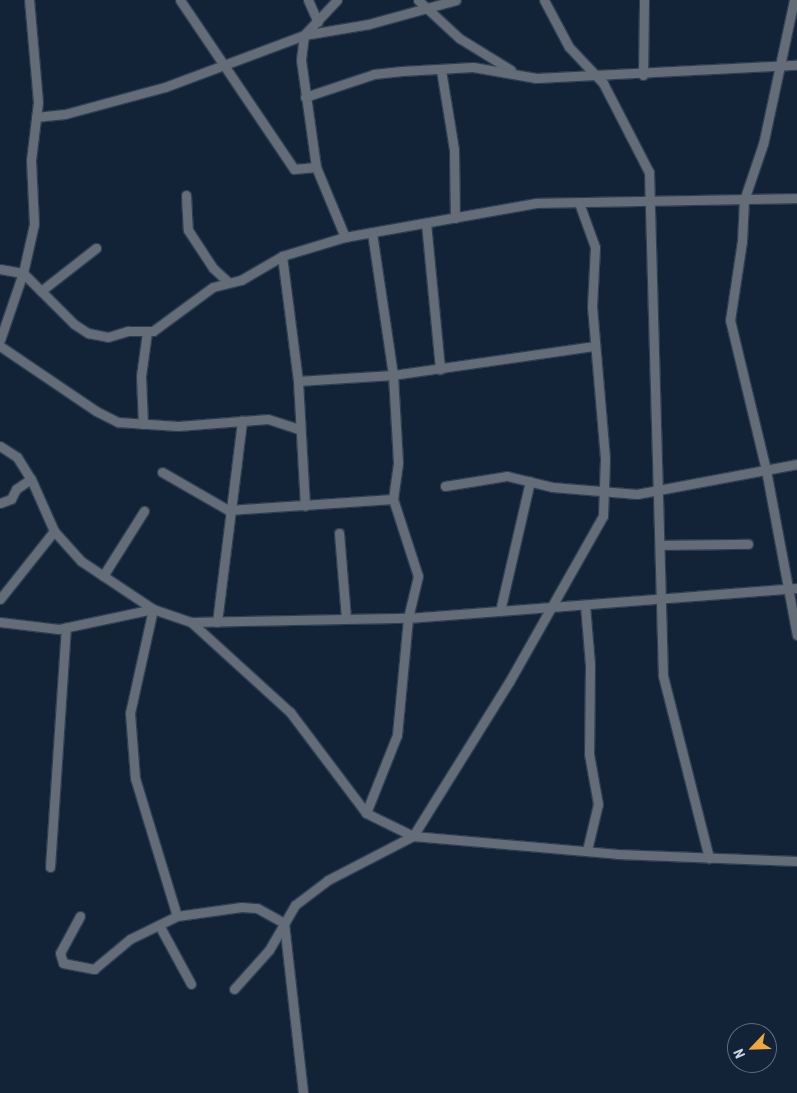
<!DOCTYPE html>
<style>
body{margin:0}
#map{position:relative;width:797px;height:1093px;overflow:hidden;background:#122337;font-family:"Roboto Condensed",sans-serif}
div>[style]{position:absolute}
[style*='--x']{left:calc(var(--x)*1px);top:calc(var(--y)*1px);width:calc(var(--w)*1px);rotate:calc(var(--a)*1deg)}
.roads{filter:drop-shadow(1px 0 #2f4053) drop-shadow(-1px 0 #2f4053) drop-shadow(0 1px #2f4053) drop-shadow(0 -1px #2f4053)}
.minor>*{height:9px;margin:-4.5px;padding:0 4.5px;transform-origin:4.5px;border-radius:4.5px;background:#636c77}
span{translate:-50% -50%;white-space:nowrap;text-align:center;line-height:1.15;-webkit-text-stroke:5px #122337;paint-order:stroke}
.north{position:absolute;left:727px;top:1023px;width:50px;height:50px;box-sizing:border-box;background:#122337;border:1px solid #5c6b7c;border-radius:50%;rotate:246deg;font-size:14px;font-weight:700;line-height:20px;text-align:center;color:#cad6e3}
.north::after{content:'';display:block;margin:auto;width:18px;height:22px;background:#efa73d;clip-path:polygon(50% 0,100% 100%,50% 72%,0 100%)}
</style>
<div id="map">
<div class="roads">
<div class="minor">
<i style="--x:180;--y:0;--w:204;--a:56"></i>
<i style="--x:294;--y:169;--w:22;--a:-5"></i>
<i style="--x:308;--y:0;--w:24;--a:66"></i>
<i style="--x:337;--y:0;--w:48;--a:133.3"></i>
<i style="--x:304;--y:35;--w:25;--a:97"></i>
<i style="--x:301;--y:60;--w:108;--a:82"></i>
<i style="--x:316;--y:167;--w:76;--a:67.5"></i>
<i style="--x:418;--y:0;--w:56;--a:42.8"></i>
<i style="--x:459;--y:38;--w:61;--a:31.6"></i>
<i style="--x:544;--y:0;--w:53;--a:62"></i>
<i style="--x:569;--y:47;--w:50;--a:46.6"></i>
<i style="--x:603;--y:83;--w:100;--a:62.7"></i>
<i style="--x:649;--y:172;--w:504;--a:88.41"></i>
<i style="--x:663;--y:676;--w:188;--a:75.8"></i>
<i style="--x:794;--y:0;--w:147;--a:102.1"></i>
<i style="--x:763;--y:144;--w:59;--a:108.7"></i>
<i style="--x:744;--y:200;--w:41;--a:92.8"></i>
<i style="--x:742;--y:241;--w:80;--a:98.6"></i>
<i style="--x:730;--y:320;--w:154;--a:76.5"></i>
<i style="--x:766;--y:470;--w:168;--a:79.4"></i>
<i style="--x:441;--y:70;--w:80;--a:80.7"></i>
<i style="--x:454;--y:149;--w:69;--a:89.2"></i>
<i style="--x:643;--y:75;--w:75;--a:-89.2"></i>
<i style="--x:305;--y:97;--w:73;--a:-18.4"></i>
<i style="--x:374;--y:74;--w:28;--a:-6"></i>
<i style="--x:402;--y:71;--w:71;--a:-3.2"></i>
<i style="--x:473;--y:67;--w:64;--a:9.9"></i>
<i style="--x:536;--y:78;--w:261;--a:-2.9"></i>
<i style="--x:36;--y:117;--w:29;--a:-6"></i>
<i style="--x:65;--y:114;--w:104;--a:-15.1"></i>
<i style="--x:165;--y:87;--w:148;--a:-20.5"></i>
<i style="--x:304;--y:35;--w:66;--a:-9.6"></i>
<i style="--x:369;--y:24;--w:90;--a:-15.4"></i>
<i style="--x:186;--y:195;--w:35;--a:87"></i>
<i style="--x:188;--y:230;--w:45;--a:56.7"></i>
<i style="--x:213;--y:268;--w:21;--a:43"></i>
<i style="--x:426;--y:223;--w:147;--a:84.5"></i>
<i style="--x:282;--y:256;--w:126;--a:82.7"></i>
<i style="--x:298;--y:381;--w:125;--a:86.8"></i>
<i style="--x:0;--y:269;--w:23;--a:10"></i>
<i style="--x:23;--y:273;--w:72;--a:45"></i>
<i style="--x:74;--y:324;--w:17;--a:33"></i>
<i style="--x:88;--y:333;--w:20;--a:11"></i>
<i style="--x:108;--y:337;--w:21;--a:-17"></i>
<i style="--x:128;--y:331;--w:25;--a:0"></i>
<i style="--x:153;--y:331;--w:74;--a:-36.3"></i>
<i style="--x:213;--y:287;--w:29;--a:-14"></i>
<i style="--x:241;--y:280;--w:48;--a:-30.3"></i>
<i style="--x:282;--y:256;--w:66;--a:-16.8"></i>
<i style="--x:345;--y:237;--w:194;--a:-10.1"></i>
<i style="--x:536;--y:203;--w:261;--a:-1.1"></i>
<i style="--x:41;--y:291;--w:70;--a:-38"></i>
<i style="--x:0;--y:340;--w:71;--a:-71.1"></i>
<i style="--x:23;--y:273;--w:50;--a:-77.3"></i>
<i style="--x:34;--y:224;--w:64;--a:-92.7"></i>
<i style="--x:31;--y:160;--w:58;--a:-83.1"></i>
<i style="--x:38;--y:102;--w:102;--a:-95"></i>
<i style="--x:0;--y:346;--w:116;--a:34.1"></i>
<i style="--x:96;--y:411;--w:25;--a:27"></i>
<i style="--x:118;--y:422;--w:60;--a:3.8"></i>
<i style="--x:178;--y:426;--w:90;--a:-4.4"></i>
<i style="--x:268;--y:419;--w:32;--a:18"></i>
<i style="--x:298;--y:381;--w:95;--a:-3.6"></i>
<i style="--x:393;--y:375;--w:203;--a:-8.2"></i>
<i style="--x:143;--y:424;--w:48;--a:-92.4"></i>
<i style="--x:141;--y:376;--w:44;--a:-82.2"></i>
<i style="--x:0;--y:446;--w:20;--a:33"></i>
<i style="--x:17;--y:457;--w:26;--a:58"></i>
<i style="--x:31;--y:479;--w:57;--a:66.1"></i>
<i style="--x:54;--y:531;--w:40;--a:48"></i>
<i style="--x:81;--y:561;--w:87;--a:33.7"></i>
<i style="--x:153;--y:609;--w:40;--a:18.9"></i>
<i style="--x:191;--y:622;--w:217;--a:-1.1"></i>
<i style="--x:408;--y:618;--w:390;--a:-4.4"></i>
<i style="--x:162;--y:472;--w:76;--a:29.9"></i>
<i style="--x:228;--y:510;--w:165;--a:-3.8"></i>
<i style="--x:445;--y:486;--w:63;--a:-9.2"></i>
<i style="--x:507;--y:476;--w:46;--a:13.7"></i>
<i style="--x:552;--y:487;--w:85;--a:4.7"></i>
<i style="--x:637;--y:494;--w:163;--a:-10.6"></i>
<i style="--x:0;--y:503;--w:12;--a:-20"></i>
<i style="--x:11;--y:499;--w:11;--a:-63"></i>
<i style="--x:16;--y:489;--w:18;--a:-34"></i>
<i style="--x:339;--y:533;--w:86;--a:85.3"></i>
<i style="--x:660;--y:545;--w:88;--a:-0.7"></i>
<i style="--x:103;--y:576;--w:77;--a:-57.8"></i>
<i style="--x:0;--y:599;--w:87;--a:-51.5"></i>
<i style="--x:585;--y:605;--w:59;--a:85.2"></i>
<i style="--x:590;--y:664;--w:90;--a:90.6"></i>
<i style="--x:589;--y:754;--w:51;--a:79.8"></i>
<i style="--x:598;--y:804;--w:47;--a:103.4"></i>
<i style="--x:153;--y:609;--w:107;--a:102.5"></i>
<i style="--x:130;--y:713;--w:65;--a:85.6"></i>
<i style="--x:135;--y:778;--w:144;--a:73.1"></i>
<i style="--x:500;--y:611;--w:133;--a:-77"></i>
<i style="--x:0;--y:622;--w:59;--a:6.8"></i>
<i style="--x:59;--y:629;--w:96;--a:-12"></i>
<i style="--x:191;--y:622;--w:134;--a:42.3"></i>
<i style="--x:290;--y:712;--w:126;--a:53"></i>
<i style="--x:366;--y:813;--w:52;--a:26.1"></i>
<i style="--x:413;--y:836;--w:205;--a:5"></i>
<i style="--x:617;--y:854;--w:180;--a:2.2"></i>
<i style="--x:217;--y:622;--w:203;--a:-82.9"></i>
<i style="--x:366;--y:813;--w:84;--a:-68.3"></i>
<i style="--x:397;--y:735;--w:118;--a:-84.6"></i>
<i style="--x:408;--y:618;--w:43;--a:-76.6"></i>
<i style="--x:418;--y:576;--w:81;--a:-108"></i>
<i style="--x:393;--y:499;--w:37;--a:-82"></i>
<i style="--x:398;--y:462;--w:87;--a:-93.3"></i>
<i style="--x:393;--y:375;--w:144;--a:-98.4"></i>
<i style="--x:50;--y:867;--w:240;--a:-86.2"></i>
<i style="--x:80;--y:916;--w:42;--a:118.4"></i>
<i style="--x:60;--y:953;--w:10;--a:73"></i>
<i style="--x:63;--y:963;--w:32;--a:11"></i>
<i style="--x:94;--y:969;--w:47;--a:-39.8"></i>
<i style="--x:130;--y:939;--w:52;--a:-26.1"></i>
<i style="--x:177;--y:916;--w:65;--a:-8"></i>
<i style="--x:241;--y:907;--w:16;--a:4"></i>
<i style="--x:257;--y:908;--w:31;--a:29"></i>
<i style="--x:284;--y:923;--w:171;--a:83.6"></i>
<i style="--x:159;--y:925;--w:67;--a:61.5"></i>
<i style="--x:234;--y:989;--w:52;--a:-48.1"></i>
<i style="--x:269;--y:950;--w:52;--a:-60"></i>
<i style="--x:295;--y:905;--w:41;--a:-37.1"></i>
<i style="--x:328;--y:880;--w:96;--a:-27.4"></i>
<i style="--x:413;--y:836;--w:181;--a:-58.1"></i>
<i style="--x:509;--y:682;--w:191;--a:-60.5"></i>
<i style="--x:603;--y:516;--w:58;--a:-88"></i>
<i style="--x:605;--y:458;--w:152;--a:-94.9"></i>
<i style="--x:592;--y:307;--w:60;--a:-87.1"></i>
<i style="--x:595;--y:247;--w:47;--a:-110"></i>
</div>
</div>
<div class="north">N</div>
</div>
